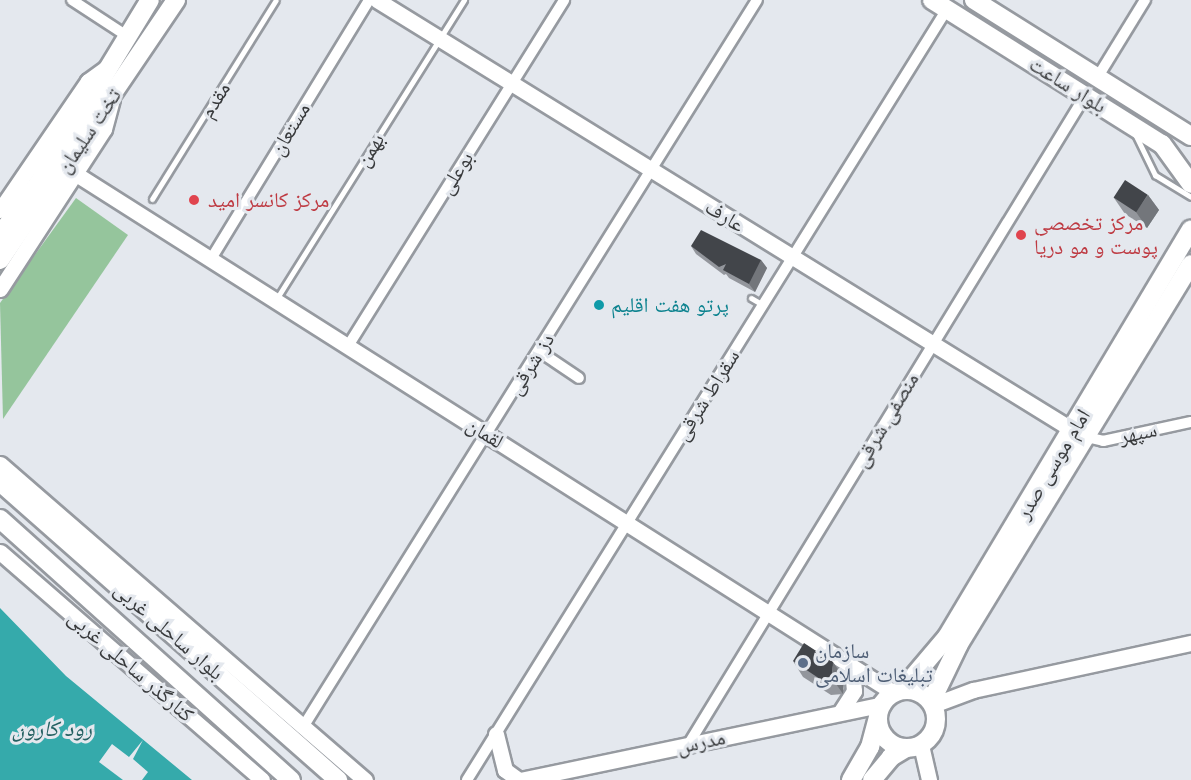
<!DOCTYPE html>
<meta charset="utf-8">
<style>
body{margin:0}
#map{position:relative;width:1191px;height:780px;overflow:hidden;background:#e4e8ee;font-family:Arial,"Noto Naskh Arabic",sans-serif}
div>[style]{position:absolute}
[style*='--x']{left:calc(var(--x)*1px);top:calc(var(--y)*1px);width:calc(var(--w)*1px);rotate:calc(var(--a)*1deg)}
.green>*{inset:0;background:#95c59c}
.water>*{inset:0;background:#35aaab}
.pier>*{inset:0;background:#e4e8ee}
.roads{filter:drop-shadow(2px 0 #969aa0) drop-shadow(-2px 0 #969aa0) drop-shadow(0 2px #969aa0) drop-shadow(0 -2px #969aa0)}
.lane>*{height:5px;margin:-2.5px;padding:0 2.5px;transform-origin:2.5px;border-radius:2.5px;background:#fff}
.street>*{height:10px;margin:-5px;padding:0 5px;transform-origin:5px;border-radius:5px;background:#fff}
.secondary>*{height:15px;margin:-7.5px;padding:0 7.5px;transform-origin:7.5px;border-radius:7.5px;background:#fff}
.primary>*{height:18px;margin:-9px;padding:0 9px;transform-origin:9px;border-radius:9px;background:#fff}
.primary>.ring{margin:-9px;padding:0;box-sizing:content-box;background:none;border:18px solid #fff;border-radius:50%}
.wall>*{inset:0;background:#93969c}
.shaded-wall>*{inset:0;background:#73767b}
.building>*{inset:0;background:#42454a;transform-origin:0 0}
.dots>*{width:16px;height:16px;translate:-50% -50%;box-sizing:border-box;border:3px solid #e4e8ee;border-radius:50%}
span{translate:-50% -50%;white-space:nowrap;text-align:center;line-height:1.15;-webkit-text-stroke:6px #e4e8ee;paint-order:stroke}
.street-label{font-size:21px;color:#383a3c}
.health-label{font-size:21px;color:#be3a42}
.left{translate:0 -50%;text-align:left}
.culture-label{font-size:21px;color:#0d838f}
.service-label{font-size:21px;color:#4e5e75}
.water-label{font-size:22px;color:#246162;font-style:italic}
</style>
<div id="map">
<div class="green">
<i style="clip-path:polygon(76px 198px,128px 235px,3px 419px,0 303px)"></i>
</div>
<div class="water">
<i style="clip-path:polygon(0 608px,66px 676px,192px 780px,0 780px)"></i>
</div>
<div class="pier">
<i style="clip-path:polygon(143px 740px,133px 759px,148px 772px,142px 780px,123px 780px,99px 762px,112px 744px,129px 757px)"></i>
</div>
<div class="roads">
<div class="lane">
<i style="--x:1135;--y:134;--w:46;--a:64"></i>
<i style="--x:1155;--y:175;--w:42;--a:31.4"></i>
<i style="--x:152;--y:199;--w:234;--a:-58.1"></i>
<i style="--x:277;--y:298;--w:352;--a:-57.9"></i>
<i style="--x:751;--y:298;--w:14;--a:30"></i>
</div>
<div class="street">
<i style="--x:72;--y:0;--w:66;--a:33.2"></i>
<i style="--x:1097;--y:78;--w:92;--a:-58.4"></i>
<i style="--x:211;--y:259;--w:303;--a:-58.6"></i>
<i style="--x:348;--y:346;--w:408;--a:-58"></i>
<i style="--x:539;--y:351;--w:48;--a:34"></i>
<i style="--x:1082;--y:436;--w:22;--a:13"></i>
<i style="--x:1103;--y:441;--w:90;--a:-12.2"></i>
<i style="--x:303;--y:727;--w:857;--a:-58.02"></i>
<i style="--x:688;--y:745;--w:761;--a:-58.55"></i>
<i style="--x:467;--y:780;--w:908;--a:-58.09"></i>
</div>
<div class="secondary">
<i style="--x:377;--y:0;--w:819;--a:31.73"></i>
<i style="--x:76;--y:174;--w:969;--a:32.39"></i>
<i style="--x:0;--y:210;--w:156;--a:-55.7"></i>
<i style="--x:88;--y:81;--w:26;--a:-36"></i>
<i style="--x:0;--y:289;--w:191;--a:-57"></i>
<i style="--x:104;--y:129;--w:31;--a:-75"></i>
<i style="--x:0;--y:464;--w:483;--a:40.9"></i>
<i style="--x:0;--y:552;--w:347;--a:41"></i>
<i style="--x:933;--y:705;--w:43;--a:-20.6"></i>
<i style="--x:973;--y:690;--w:223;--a:-12.2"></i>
<i style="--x:841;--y:711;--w:24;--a:-57"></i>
<i style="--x:854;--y:691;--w:24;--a:-95"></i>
<i style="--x:496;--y:734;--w:37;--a:76"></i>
<i style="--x:505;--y:770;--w:17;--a:36"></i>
<i style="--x:921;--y:745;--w:36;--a:77"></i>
<i style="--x:520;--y:780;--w:371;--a:-11.8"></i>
</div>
<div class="primary">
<i style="--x:932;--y:0;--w:271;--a:32.1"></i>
<i style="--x:1162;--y:144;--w:49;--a:54.1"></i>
<i style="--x:974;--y:0;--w:256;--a:32.1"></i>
<i style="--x:0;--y:235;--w:64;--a:-53.3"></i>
<i style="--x:38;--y:184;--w:215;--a:-58.7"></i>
<i style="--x:0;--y:260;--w:314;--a:-55.9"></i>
<i style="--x:0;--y:482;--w:451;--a:41.4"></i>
<i style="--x:0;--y:519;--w:391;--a:41.9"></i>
<i style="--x:902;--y:690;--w:70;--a:-49.7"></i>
<i style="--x:947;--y:637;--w:475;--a:-59.1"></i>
<i class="ring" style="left:878px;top:690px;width:40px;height:40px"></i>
<i style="--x:931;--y:702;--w:64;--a:-64.2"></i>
<i style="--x:959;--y:644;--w:445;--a:-58.6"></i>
<i style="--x:851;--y:780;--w:38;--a:-60"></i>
<i style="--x:870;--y:747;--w:30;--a:-75"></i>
<i style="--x:872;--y:780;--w:30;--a:-50"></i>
<i style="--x:891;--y:757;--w:17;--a:-31"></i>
</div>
</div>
<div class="wall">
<i style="clip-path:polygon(1148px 195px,1159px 210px,1147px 228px,1125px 214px,1114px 198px)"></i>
<i style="clip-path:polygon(691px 246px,761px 260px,767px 268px,755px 292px,729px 278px,726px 274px,724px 275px,696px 254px)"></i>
<i style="clip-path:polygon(793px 661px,844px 678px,843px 694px,831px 695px,803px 677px)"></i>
</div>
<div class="shaded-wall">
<i style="clip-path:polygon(1148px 195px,1159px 210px,1147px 228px,1136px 212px)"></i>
<i style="clip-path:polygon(761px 260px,767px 268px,755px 292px,749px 284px)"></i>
<i style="clip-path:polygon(833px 662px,844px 678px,843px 694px,832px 678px)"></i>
</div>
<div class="building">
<i style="left:1125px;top:180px;width:27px;height:21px;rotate:33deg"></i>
<i style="clip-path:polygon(701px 230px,761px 260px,749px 284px,723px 270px,726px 264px,719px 267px,691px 246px)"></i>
<i style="clip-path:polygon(804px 643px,833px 662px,832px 678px,820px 679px,793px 661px)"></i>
</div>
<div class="dots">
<i style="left:194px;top:200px;background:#e0444e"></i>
<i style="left:1021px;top:235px;background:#e0444e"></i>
<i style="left:599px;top:305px;background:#0f9aa8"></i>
<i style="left:803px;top:663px;background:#5c6f8a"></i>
</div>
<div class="street-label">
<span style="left:1068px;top:85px;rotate:32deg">بلوار ساعت</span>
<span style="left:215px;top:100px;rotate:-58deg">مقدم</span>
<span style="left:290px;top:129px;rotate:-59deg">مستعان</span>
<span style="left:89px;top:131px;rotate:-56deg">تخت سلیمان</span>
<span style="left:370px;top:150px;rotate:-58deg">بهمن</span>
<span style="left:456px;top:173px;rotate:-58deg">بوعلی</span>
<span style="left:725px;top:216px;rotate:32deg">عارف</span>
<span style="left:531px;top:364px;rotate:-58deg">دز شرقی</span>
<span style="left:707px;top:395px;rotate:-58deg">سقراط شرقی</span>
<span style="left:886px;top:420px;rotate:-59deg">منصفی شرقی</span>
<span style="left:485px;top:433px;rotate:32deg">لقمان</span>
<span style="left:1138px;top:433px;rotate:-12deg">سپهر</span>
<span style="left:1053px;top:464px;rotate:-59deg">امام موسی صدر</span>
<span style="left:169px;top:631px;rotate:41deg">بلوار ساحلی غربی</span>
<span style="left:131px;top:666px;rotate:41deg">کنارگذر ساحلی غربی</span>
<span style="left:701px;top:742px;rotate:-12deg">مدرس</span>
</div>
<div class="health-label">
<span class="left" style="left:208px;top:200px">مرکز کانسر امید</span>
<span class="left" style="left:1034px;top:235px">مرکز تخصصی<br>پوست و مو دریا</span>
</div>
<div class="culture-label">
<span class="left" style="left:611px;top:305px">پرتو هفت اقلیم</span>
</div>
<div class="service-label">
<span class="left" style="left:815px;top:663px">سازمان<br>تبلیغات اسلامی</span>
</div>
<div class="water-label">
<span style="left:52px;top:729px">رود کارون</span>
</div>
</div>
